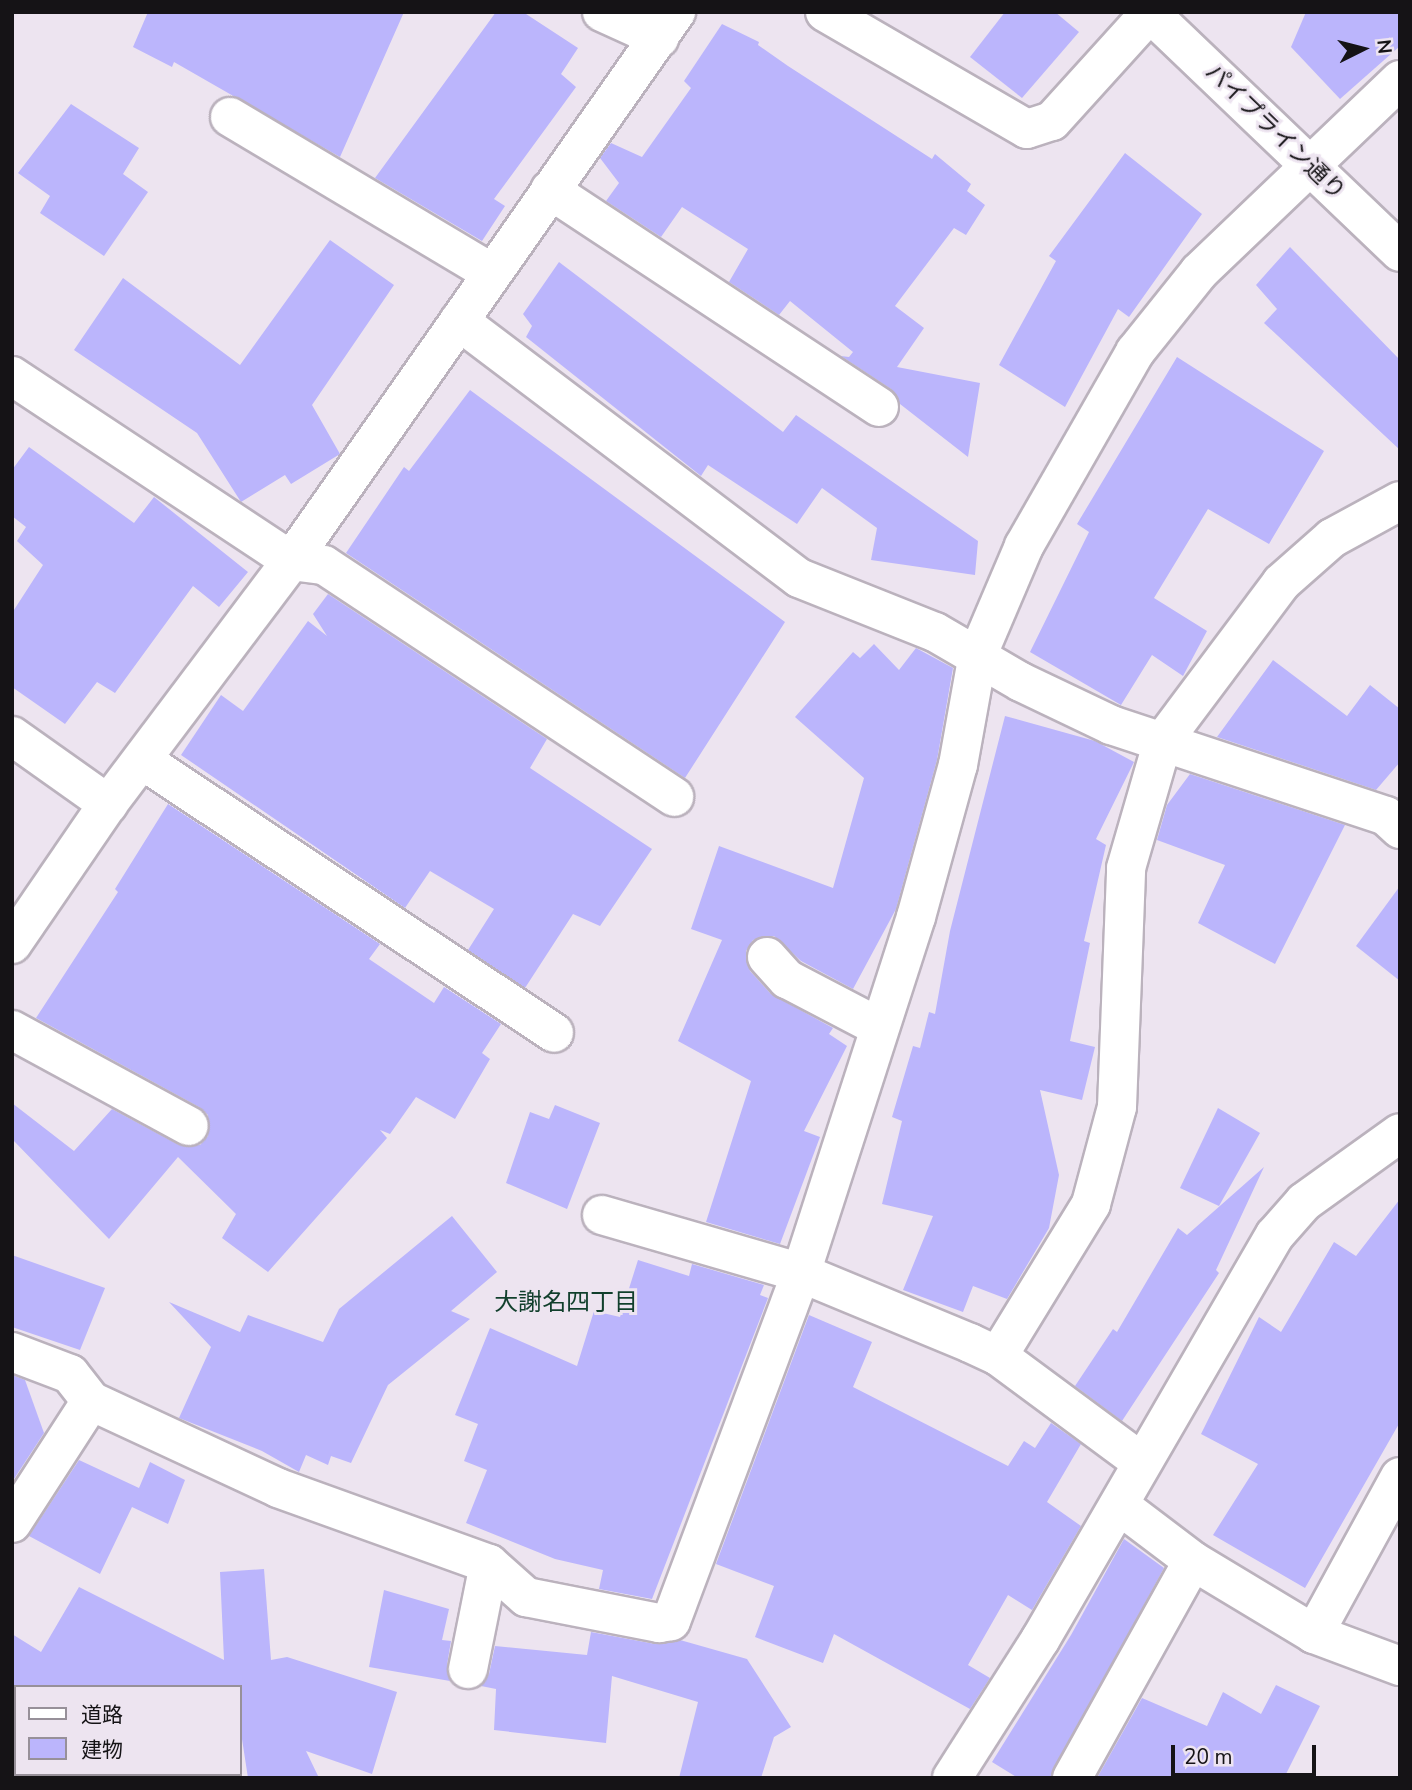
<!DOCTYPE html>
<meta charset="utf-8">
<style>
body{margin:0}
#map{position:relative;width:1412px;height:1790px;overflow:hidden;background:#ede4f0;font-family:"Nunito Sans","Noto Sans JP",sans-serif}
div>[style]{position:absolute}
[style*='--x']{left:calc(var(--x)*1px);top:calc(var(--y)*1px);width:calc(var(--w)*1px);rotate:calc(var(--a)*1deg)}
.building>*{inset:0;background:#bbb5fc}
.roads{filter:drop-shadow(2px 0 #bbb2bd) drop-shadow(-2px 0 #bbb2bd) drop-shadow(0 2px #bbb2bd) drop-shadow(0 -2px #bbb2bd)}
.street>*{height:38px;margin:-19px;padding:0 19px;transform-origin:19px;border-radius:19px;background:#fff}
.secondary>*{height:38px;margin:-19px;padding:0 19px;transform-origin:19px;border-radius:19px;background:#fff}
span{translate:-50% -50%;white-space:nowrap;text-align:center;line-height:1.15;-webkit-text-stroke:6px #ede4f0;paint-order:stroke}
.street-label{font-size:23px;color:#151316}
.neighbourhood-label{font-size:24px;color:#113f2c}
.frame{position:absolute;inset:0;border:14px solid #151316;pointer-events:none}
.legend{position:absolute;left:14px;top:1685px;width:228px;height:91px;box-sizing:border-box;background:#ede4f0;border:2px solid #979099;margin:0;padding:9px 12px;list-style:none;font-size:21px;color:#151316}
.legend li{display:flex;align-items:center;gap:14px;height:35px}
.legend b{width:35px;border:2px solid #979099}
.north{position:absolute;left:1328px;top:14px;width:70px;height:70px;-webkit-text-stroke:5px #ede4f0;paint-order:stroke;rotate:84deg;font-size:19px;font-weight:700;line-height:28px;text-align:center;color:#151316}
.north::after{content:'';display:block;margin:auto;width:24px;height:32px;background:#151316;clip-path:polygon(50% 0,100% 100%,50% 72%,0 100%)}
.scale{position:absolute;left:1171px;top:1745px;width:145px;height:32px;box-sizing:border-box;border:4px solid #151316;border-top:0;padding-left:9px;font-size:21px;line-height:24px;white-space:nowrap;color:#151316;-webkit-text-stroke:5px #ede4f0;paint-order:stroke}
</style>
<div id="map">
<div class="building">
<i style="clip-path:polygon(148px 12px,404px 12px,340px 157px,174px 62px,172px 67px,133px 47px)"></i>
<i style="clip-path:polygon(496px 12px,523px 12px,578px 48px,561px 74px,576px 87px,494px 199px,505px 206px,482px 241px,375px 178px)"></i>
<i style="clip-path:polygon(1005px 12px,1055px 12px,1079px 32px,1022px 98px,970px 57px)"></i>
<i style="clip-path:polygon(1306px 12px,1400px 12px,1400px 46px,1340px 99px,1291px 47px)"></i>
<i style="clip-path:polygon(722px 24px,759px 42px,758px 45px,788px 66px,932px 159px,935px 154px,971px 184px,967px 191px,985px 205px,966px 235px,954px 228px,895px 306px,924px 328px,897px 367px,980px 383px,968px 457px,900px 404px,891px 389px,841px 356px,849px 357px,853px 352px,790px 301px,779px 315px,729px 282px,748px 249px,682px 207px,661px 237px,606px 201px,619px 183px,600px 158px,611px 143px,642px 157px,691px 88px,684px 81px)"></i>
<i style="clip-path:polygon(71px 104px,139px 148px,123px 174px,148px 192px,104px 256px,40px 213px,50px 196px,18px 173px)"></i>
<i style="clip-path:polygon(1125px 153px,1202px 214px,1129px 317px,1118px 309px,1065px 407px,999px 365px,1056px 261px,1049px 256px)"></i>
<i style="clip-path:polygon(330px 240px,394px 285px,312px 405px,340px 454px,291px 484px,285px 475px,241px 502px,197px 433px,74px 350px,123px 278px,240px 365px)"></i>
<i style="clip-path:polygon(1290px 247px,1400px 360px,1400px 450px,1264px 323px,1277px 309px,1256px 285px)"></i>
<i style="clip-path:polygon(559px 262px,783px 432px,796px 415px,978px 541px,975px 575px,871px 560px,877px 528px,822px 488px,797px 524px,708px 465px,701px 476px,526px 337px,532px 326px,523px 314px)"></i>
<i style="clip-path:polygon(1177px 357px,1324px 451px,1269px 544px,1208px 509px,1154px 598px,1207px 631px,1183px 676px,1152px 655px,1121px 705px,1030px 652px,1089px 532px,1077px 524px)"></i>
<i style="clip-path:polygon(470px 390px,785px 622px,685px 778px,346px 553px,404px 467px,409px 471px)"></i>
<i style="clip-path:polygon(29px 447px,134px 523px,154px 497px,248px 572px,219px 607px,193px 586px,115px 693px,97px 682px,65px 724px,12px 687px,12px 613px,43px 565px,17px 541px,26px 527px,12px 516px,12px 470px)"></i>
<i style="clip-path:polygon(328px 594px,547px 739px,530px 768px,652px 849px,600px 926px,573px 914px,525px 988px,468px 950px,494px 909px,430px 871px,405px 908px,181px 755px,221px 695px,243px 711px,308px 621px,327px 636px,313px 614px)"></i>
<i style="clip-path:polygon(874px 644px,899px 670px,916px 648px,953px 668px,937px 760px,896px 909px,853px 989px,801px 961px,774px 936px,753px 940px,746px 951px,750px 971px,771px 994px,833px 1028px,829px 1034px,847px 1046px,804px 1131px,820px 1137px,780px 1244px,706px 1222px,751px 1081px,678px 1041px,722px 940px,691px 929px,719px 846px,833px 888px,864px 778px,795px 717px,853px 652px,860px 658px)"></i>
<i style="clip-path:polygon(1273px 660px,1347px 716px,1370px 685px,1400px 709px,1400px 762px,1376px 790px,1217px 737px)"></i>
<i style="clip-path:polygon(1005px 716px,1095px 741px,1134px 762px,1096px 839px,1106px 845px,1084px 941px,1090px 943px,1070px 1041px,1095px 1047px,1082px 1100px,1040px 1090px,1059px 1175px,1049px 1228px,1007px 1299px,973px 1286px,963px 1312px,903px 1290px,933px 1216px,882px 1204px,902px 1121px,892px 1117px,913px 1046px,920px 1048px,929px 1012px,935px 1014px,950px 931px)"></i>
<i style="clip-path:polygon(1190px 774px,1345px 825px,1275px 964px,1198px 923px,1225px 865px,1157px 840px,1167px 805px)"></i>
<i style="clip-path:polygon(168px 804px,380px 944px,369px 959px,434px 1003px,444px 987px,501px 1024px,482px 1053px,490px 1059px,455px 1119px,416px 1097px,390px 1134px,380px 1130px,387px 1138px,268px 1272px,222px 1238px,236px 1214px,178px 1157px,109px 1239px,12px 1139px,12px 1103px,74px 1151px,112px 1109px,179px 1145px,200px 1145px,208px 1136px,208px 1115px,199px 1107px,36px 1018px,118px 892px,115px 889px)"></i>
<i style="clip-path:polygon(1400px 886px,1400px 981px,1356px 946px)"></i>
<i style="clip-path:polygon(555px 1105px,600px 1123px,567px 1209px,506px 1183px,530px 1112px,549px 1119px)"></i>
<i style="clip-path:polygon(1218px 1108px,1260px 1133px,1219px 1206px,1180px 1188px)"></i>
<i style="clip-path:polygon(1264px 1167px,1216px 1270px,1219px 1273px,1122px 1421px,1075px 1386px,1113px 1329px,1117px 1332px,1178px 1228px,1187px 1235px)"></i>
<i style="clip-path:polygon(1400px 1199px,1400px 1422px,1305px 1588px,1213px 1535px,1258px 1464px,1201px 1434px,1259px 1317px,1281px 1332px,1334px 1242px,1356px 1256px)"></i>
<i style="clip-path:polygon(452px 1216px,497px 1272px,451px 1311px,470px 1319px,388px 1385px,351px 1463px,331px 1456px,328px 1465px,306px 1455px,299px 1472px,262px 1451px,179px 1418px,211px 1347px,169px 1302px,240px 1332px,248px 1315px,323px 1342px,339px 1309px)"></i>
<i style="clip-path:polygon(12px 1255px,105px 1288px,80px 1350px,12px 1327px)"></i>
<i style="clip-path:polygon(638px 1260px,689px 1276px,692px 1264px,764px 1285px,760px 1295px,768px 1298px,652px 1599px,599px 1589px,603px 1570px,555px 1559px,466px 1523px,487px 1470px,464px 1461px,478px 1424px,455px 1415px,490px 1328px,577px 1366px,594px 1311px,620px 1317px)"></i>
<i style="clip-path:polygon(809px 1315px,872px 1342px,853px 1387px,1008px 1466px,1024px 1441px,1035px 1448px,1051px 1423px,1081px 1444px,1047px 1502px,1081px 1526px,1032px 1610px,1008px 1595px,968px 1665px,990px 1678px,970px 1709px,834px 1634px,823px 1663px,755px 1637px,774px 1586px,716px 1564px)"></i>
<i style="clip-path:polygon(12px 1375px,25px 1380px,44px 1433px,12px 1482px)"></i>
<i style="clip-path:polygon(79px 1460px,139px 1488px,150px 1462px,185px 1480px,168px 1524px,132px 1507px,100px 1574px,29px 1536px)"></i>
<i style="clip-path:polygon(1124px 1539px,1164px 1568px,1050px 1778px,1018px 1778px,992px 1762px,1071px 1635px)"></i>
<i style="clip-path:polygon(264px 1569px,271px 1660px,287px 1657px,397px 1692px,372px 1774px,306px 1751px,319px 1778px,248px 1778px,240px 1726px,240px 1687px,12px 1687px,12px 1634px,41px 1652px,79px 1587px,224px 1660px,220px 1572px)"></i>
<i style="clip-path:polygon(384px 1590px,449px 1609px,442px 1640px,451px 1641px,447px 1665px,450px 1681px,369px 1667px)"></i>
<i style="clip-path:polygon(591px 1632px,655px 1644px,680px 1640px,747px 1659px,791px 1727px,774px 1737px,761px 1778px,679px 1778px,698px 1702px,612px 1676px,606px 1743px,494px 1730px,496px 1689px,481px 1686px,489px 1674px,495px 1646px,587px 1655px)"></i>
<i style="clip-path:polygon(1276px 1685px,1320px 1706px,1284px 1778px,1097px 1778px,1142px 1698px,1207px 1726px,1223px 1692px,1261px 1714px)"></i>
</div>
<div class="roads">
<div class="street">
<i style="--x:602;--y:12;--w:63;--a:24.5"></i>
<i style="--x:825;--y:12;--w:233;--a:30.1"></i>
<i style="--x:1027;--y:129;--w:26;--a:-18"></i>
<i style="--x:1052;--y:121;--w:146;--a:-47.8"></i>
<i style="--x:230;--y:117;--w:305;--a:30.8"></i>
<i style="--x:550;--y:190;--w:394;--a:33.4"></i>
<i style="--x:459;--y:321;--w:426;--a:37.1"></i>
<i style="--x:799;--y:578;--w:146;--a:21.7"></i>
<i style="--x:935;--y:632;--w:99;--a:30.2"></i>
<i style="--x:1021;--y:682;--w:100;--a:25.5"></i>
<i style="--x:1111;--y:725;--w:290;--a:18.3"></i>
<i style="--x:1386;--y:816;--w:19;--a:43"></i>
<i style="--x:12;--y:376;--w:335;--a:33.5"></i>
<i style="--x:291;--y:561;--w:33;--a:7"></i>
<i style="--x:324;--y:565;--w:420;--a:33.5"></i>
<i style="--x:12;--y:736;--w:118;--a:35.3"></i>
<i style="--x:142;--y:760;--w:494;--a:33.5"></i>
<i style="--x:12;--y:944;--w:170;--a:-55.6"></i>
<i style="--x:108;--y:804;--w:304;--a:-53"></i>
<i style="--x:291;--y:561;--w:671;--a:-54.96"></i>
<i style="--x:767;--y:957;--w:30;--a:48"></i>
<i style="--x:787;--y:979;--w:102;--a:27.6"></i>
<i style="--x:12;--y:1030;--w:201;--a:28.5"></i>
<i style="--x:602;--y:1215;--w:207;--a:16.2"></i>
<i style="--x:801;--y:1273;--w:183;--a:22.5"></i>
<i style="--x:970;--y:1343;--w:31;--a:25"></i>
<i style="--x:998;--y:1356;--w:177;--a:36.5"></i>
<i style="--x:12;--y:1352;--w:62;--a:20.8"></i>
<i style="--x:70;--y:1374;--w:34;--a:52"></i>
<i style="--x:91;--y:1401;--w:206;--a:24.9"></i>
<i style="--x:278;--y:1488;--w:224;--a:19.8"></i>
<i style="--x:489;--y:1564;--w:50;--a:41.7"></i>
<i style="--x:526;--y:1597;--w:136;--a:11.1"></i>
<i style="--x:659;--y:1623;--w:12;--a:-9"></i>
<i style="--x:671;--y:1621;--w:371;--a:-69.5"></i>
<i style="--x:801;--y:1273;--w:374;--a:-72.1"></i>
<i style="--x:916;--y:917;--w:158;--a:-74.6"></i>
<i style="--x:958;--y:765;--w:113;--a:-79.8"></i>
<i style="--x:978;--y:654;--w:117;--a:-66.9"></i>
<i style="--x:1024;--y:546;--w:224;--a:-60.2"></i>
<i style="--x:1135;--y:352;--w:102;--a:-51.3"></i>
<i style="--x:1199;--y:272;--w:278;--a:-43.7"></i>
<i style="--x:998;--y:1356;--w:178;--a:-58.5"></i>
<i style="--x:1091;--y:1204;--w:100;--a:-75"></i>
<i style="--x:1117;--y:1107;--w:239;--a:-87.8"></i>
<i style="--x:1126;--y:868;--w:132;--a:-73.8"></i>
<i style="--x:1163;--y:741;--w:197;--a:-53.2"></i>
<i style="--x:1281;--y:583;--w:68;--a:-41.4"></i>
<i style="--x:1332;--y:538;--w:77;--a:-28.6"></i>
<i style="--x:1119;--y:1505;--w:93;--a:37.1"></i>
<i style="--x:1193;--y:1561;--w:141;--a:31.1"></i>
<i style="--x:1314;--y:1634;--w:92;--a:20.4"></i>
<i style="--x:12;--y:1523;--w:145;--a:-57.1"></i>
<i style="--x:1314;--y:1634;--w:179;--a:-61.3"></i>
<i style="--x:468;--y:1669;--w:107;--a:-78.7"></i>
<i style="--x:952;--y:1778;--w:164;--a:-57.5"></i>
<i style="--x:1040;--y:1640;--w:468;--a:-59.9"></i>
<i style="--x:1275;--y:1235;--w:44;--a:-48.7"></i>
<i style="--x:1304;--y:1202;--w:118;--a:-35.7"></i>
<i style="--x:1072;--y:1778;--w:248;--a:-60.9"></i>
</div>
<div class="secondary">
<i style="--x:1149;--y:12;--w:347;--a:43.7"></i>
</div>
</div>
<div class="street-label">
<span style="left:1275px;top:132px;rotate:44deg">パイプライン通り</span>
</div>
<div class="neighbourhood-label">
<span style="left:566px;top:1303px">大謝名四丁目</span>
</div>
<div class="frame"></div>
<ul class="legend">
<li><b style="height:9px;background:#fff"></b>道路</li>
<li><b style="height:19px;background:#bbb5fc"></b>建物</li>
</ul>
<div class="north">N</div>
<div class="scale">20 m</div>
</div>
